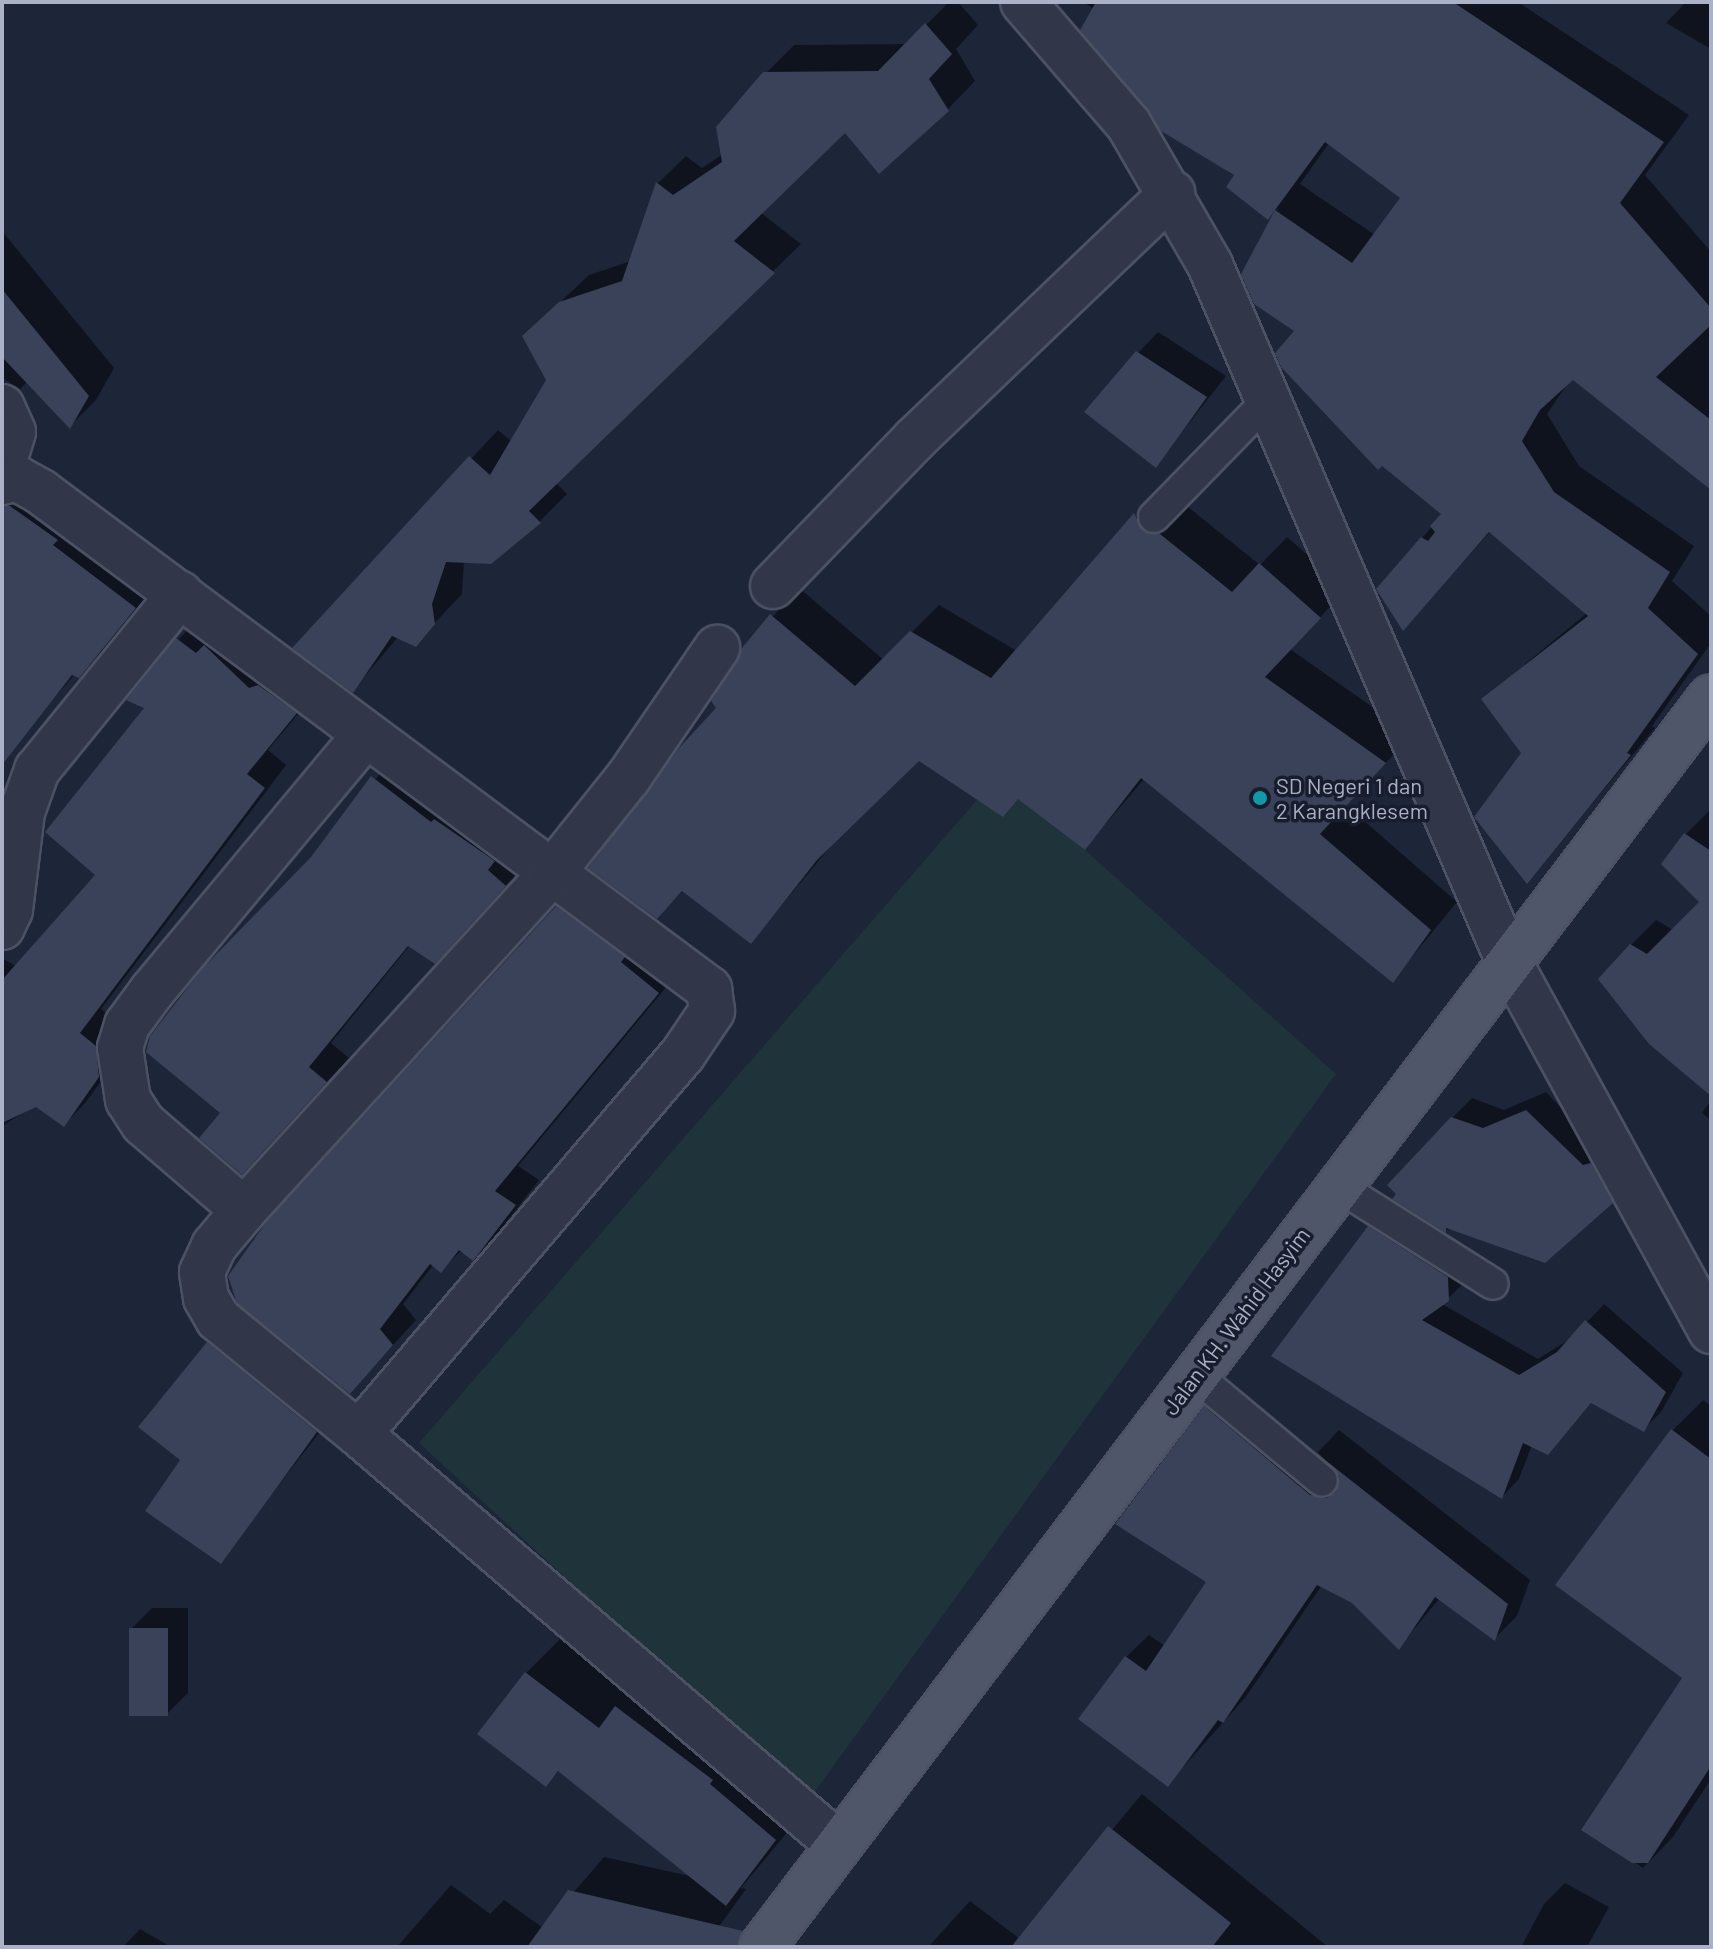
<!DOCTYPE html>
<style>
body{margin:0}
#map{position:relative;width:1713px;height:1949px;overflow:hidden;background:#1d2539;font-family:Barlow,sans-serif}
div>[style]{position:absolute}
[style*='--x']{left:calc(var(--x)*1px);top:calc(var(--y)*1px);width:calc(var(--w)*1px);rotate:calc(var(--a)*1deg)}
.green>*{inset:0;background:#1f333a}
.shadow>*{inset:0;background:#0007}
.building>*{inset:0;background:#394259;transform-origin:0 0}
.roads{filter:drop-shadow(2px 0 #4c5264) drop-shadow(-2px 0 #4c5264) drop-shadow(0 2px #4c5264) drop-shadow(0 -2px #4c5264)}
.service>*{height:30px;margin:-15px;padding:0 15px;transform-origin:15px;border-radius:15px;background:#313749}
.minor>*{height:44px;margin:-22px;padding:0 22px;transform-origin:22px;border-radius:22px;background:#313749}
.primary>*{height:44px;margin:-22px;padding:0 22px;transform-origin:22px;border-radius:22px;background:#4f566a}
.dots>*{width:22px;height:22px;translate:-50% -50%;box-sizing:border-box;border:4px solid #171d2d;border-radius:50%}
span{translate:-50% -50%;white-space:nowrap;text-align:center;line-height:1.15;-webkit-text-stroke:7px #171d2d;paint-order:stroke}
.poi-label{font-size:22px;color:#abb1c6}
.left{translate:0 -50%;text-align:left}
.street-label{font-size:22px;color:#abb1c6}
.frame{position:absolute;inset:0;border:4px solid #abb1c6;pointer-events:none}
</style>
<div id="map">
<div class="green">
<i style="clip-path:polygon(996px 778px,1085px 850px,1336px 1074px,808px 1801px,419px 1443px)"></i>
</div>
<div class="shadow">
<i style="clip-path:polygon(949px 2px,958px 2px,978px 25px,956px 49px,975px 81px,948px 109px,845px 130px,761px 213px,801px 244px,555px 482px,567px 494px,540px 521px,490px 562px,464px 561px,462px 594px,415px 644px,398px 637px,353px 690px,295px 647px,498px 430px,512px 442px,548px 381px,524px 336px,589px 275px,631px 261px,658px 183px,686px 156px,702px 168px,723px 154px,766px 73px,794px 45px,907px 44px)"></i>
<i style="clip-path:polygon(evenodd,1083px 2px,1518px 2px,1689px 115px,1645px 175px,1711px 252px,1711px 488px,1572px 377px,1547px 414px,1579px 466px,1694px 546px,1672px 581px,1711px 616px,1711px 643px,1652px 726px,1655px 728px,1528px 881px,1524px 753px,1483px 699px,1587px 613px,1491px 531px,1403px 628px,1422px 538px,1444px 513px,1297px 331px,1243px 274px,1279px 208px,1268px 217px,1237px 174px,1171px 137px,1083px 30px,1094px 9px,1083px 2px,1329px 143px,1403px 198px,1375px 235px,1300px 184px,1329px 143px)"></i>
<i style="clip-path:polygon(1686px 2px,1711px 2px,1711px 49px,1666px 23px)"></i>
<i style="clip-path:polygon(2px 231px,114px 368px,96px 400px,70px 426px,28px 381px,20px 389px,4px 379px,8px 397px,2px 403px)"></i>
<i style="clip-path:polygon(1158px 332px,1226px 376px,1156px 465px,1138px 353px)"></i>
<i style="clip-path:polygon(2px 456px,161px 581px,105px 649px,79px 676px,75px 674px,2px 758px)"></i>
<i style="clip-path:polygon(1162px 488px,1169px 504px,1188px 507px,1260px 565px,1287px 537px,1347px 589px,1290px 649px,1412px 735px,1346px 805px,1457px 902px,1393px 980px,1145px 778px,1085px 848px,1019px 797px,919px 759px,841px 834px,751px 942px,684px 890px,657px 917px,719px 709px,743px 649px,799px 588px,884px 660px,939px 605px,1017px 651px)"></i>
<i style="clip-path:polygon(200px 617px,318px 690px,268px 750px,286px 765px,101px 1009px,118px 1023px,121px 1053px,86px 1102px,64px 1125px,36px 1105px,2px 1126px,2px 958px,17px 967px,98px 875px,147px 707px,178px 640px)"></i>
<i style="clip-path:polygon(396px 754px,528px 861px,458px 938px,410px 945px,331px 1043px,349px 1058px,265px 1149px,222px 1113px,312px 858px)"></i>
<i style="clip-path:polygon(1710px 810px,1711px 810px,1711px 1093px,1631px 945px,1656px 920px,1673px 930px,1702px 902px,1685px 835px)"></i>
<i style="clip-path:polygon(581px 883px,682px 968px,518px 1166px,539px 1180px,497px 1234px,473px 1259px,462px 1250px,441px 1270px,434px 1264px,403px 1304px,416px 1320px,350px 1392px,557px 907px)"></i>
<i style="clip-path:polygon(1546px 1092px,1631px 1182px,1611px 1202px,1446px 1230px,1452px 1118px,1472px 1098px,1504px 1110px)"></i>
<i style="clip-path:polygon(1711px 1100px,1711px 1120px,1702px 1113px)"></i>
<i style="clip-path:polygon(1387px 1210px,1466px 1281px,1442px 1304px,1538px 1359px,1573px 1337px,1604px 1304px,1683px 1373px,1661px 1412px,1643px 1430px,1593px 1401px,1548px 1453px,1532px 1445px,1519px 1479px,1502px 1497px,1369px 1228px)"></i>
<i style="clip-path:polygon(229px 1323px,336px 1411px,220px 1561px,183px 1460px,208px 1343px)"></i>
<i style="clip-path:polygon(1228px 1385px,1340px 1478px,1318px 1452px,1339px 1430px,1530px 1580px,1517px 1616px,1495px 1638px,1440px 1598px,1399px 1647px,1353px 1601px,1322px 1585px,1245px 1698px,1168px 1784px,1126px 1657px,1149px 1635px,1165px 1646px,1208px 1582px,1117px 1523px)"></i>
<i style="clip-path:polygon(1703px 1400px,1711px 1406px,1711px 1779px,1673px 1837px,1643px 1868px,1584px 1829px,1684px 1677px,1672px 1431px)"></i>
<i style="clip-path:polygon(152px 1608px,188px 1608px,188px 1693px,167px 1714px,131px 1629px)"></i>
<i style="clip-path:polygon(560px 1639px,630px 1693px,809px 1806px,741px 1888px,746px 1889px,704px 1947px,397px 1947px,451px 1885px,490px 1914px,504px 1900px,543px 1928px,604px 1857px,694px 1877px,560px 1770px,546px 1784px,526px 1673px)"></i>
<i style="clip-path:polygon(1142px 1794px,1328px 1947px,928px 1947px,970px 1901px,1020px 1939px)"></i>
<i style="clip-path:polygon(1565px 1883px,1609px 1907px,1587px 1947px,1521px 1947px,1544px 1904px)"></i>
<i style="clip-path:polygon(140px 1929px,171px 1947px,123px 1947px)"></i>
</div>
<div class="building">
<i style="clip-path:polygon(evenodd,1096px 2px,1453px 2px,1664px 142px,1620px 203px,1711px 308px,1711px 325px,1656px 377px,1711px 420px,1711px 490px,1573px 380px,1540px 410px,1522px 441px,1554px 492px,1670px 572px,1648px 608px,1698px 654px,1627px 753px,1631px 755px,1527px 884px,1474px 817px,1521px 753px,1481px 699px,1588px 616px,1489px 532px,1403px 631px,1376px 589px,1421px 537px,1428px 541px,1435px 532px,1430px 526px,1441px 514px,1382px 466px,1378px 470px,1281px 367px,1275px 353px,1294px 331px,1254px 304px,1241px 274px,1275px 210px,1268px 220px,1226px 187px,1234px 175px,1161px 131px,1080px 30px,1096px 2px,1325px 142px,1400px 198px,1352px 263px,1275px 210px,1325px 142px)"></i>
<i style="clip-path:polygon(925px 23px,952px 54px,929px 79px,949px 111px,879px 174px,845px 133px,734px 241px,775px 273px,529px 511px,541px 523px,491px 564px,446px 562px,432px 604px,435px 624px,416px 647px,392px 636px,353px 693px,292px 648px,469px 456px,490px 475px,546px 380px,522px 336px,559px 302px,622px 281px,656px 182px,673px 195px,722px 162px,716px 127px,763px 72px,878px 71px)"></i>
<i style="clip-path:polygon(2px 289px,89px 396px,70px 429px,2px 357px)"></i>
<i style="clip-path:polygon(1136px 351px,1207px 397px,1156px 468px,1084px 412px)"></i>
<i style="clip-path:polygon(2px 506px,10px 506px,58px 540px,53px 545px,136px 608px,79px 678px,72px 675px,2px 765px)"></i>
<i style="clip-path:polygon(1134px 513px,1142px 530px,1160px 534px,1232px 592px,1259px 563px,1321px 618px,1265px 677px,1386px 763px,1320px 834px,1431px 930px,1393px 983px,1141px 778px,1085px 850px,1018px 799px,1003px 817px,919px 761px,817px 860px,751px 944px,682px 891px,657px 919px,588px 868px,679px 748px,716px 708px,711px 701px,742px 648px,770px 614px,855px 686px,910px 631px,991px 678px)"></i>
<i style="clip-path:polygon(176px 638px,196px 653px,204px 645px,249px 688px,258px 685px,297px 713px,247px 774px,265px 788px,80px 1033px,96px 1046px,99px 1077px,64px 1127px,36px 1107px,2px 1123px,2px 980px,95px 875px,45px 832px,144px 708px,126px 700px)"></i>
<i style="clip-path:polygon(371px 776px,431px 822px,434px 819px,495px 861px,488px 870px,506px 886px,435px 964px,408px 946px,309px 1067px,327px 1082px,242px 1175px,199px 1138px,220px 1113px,146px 1052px,150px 1036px,203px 968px,311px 857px)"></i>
<i style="clip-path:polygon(1684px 833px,1711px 851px,1711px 1096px,1649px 1044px,1598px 979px,1630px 944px,1647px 954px,1699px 902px,1661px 864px)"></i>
<i style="clip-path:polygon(556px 906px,625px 957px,621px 962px,659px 993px,495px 1191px,516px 1205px,473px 1261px,459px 1250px,441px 1273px,430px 1264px,380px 1329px,393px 1345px,350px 1394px,237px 1303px,228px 1276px,267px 1221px)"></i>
<i style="clip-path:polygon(1526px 1110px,1583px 1165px,1591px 1163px,1613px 1203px,1545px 1263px,1446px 1228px,1446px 1233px,1392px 1199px,1396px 1194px,1387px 1185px,1451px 1117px,1483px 1128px)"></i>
<i style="clip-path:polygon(1368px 1226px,1448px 1277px,1449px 1301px,1422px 1320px,1519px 1375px,1557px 1352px,1585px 1320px,1666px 1392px,1644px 1432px,1591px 1403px,1548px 1455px,1523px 1443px,1502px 1499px,1271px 1356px)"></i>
<i style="clip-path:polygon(207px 1342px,317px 1432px,221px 1564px,145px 1511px,180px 1460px,138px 1427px)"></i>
<i style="clip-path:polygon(1204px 1406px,1310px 1495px,1327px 1498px,1336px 1492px,1339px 1476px,1315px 1452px,1508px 1604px,1495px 1641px,1435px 1597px,1399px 1650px,1352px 1603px,1317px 1585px,1223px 1723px,1218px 1720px,1168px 1787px,1078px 1719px,1125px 1656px,1146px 1671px,1206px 1582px,1115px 1524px)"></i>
<i style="clip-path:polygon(1671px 1429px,1711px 1459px,1711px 1766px,1648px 1863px,1632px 1863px,1581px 1830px,1682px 1678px,1555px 1585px)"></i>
<i style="left:129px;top:1628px;width:39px;height:88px"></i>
<i style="clip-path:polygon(525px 1672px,599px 1728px,615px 1706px,713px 1780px,710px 1784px,776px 1840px,726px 1906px,558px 1771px,546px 1787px,477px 1734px)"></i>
<i style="clip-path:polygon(1108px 1826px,1231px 1923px,1212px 1947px,1011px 1947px)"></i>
<i style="clip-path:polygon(568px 1890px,743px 1931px,738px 1947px,527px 1947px)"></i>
</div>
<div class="roads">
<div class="service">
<i style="--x:1154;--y:517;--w:163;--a:-45.7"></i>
<i style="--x:1338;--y:1186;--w:183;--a:32.3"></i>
<i style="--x:1195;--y:1375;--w:165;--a:39.8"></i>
</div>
<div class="minor">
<i style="--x:1023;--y:2;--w:162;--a:49.2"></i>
<i style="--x:1129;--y:125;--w:162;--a:59.9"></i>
<i style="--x:1210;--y:265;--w:756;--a:66.79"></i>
<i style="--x:1508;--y:960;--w:423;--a:61.3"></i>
<i style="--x:2;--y:407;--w:27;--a:66"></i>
<i style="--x:13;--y:432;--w:37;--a:107"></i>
<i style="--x:2;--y:482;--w:15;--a:-16"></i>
<i style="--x:16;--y:478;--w:29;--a:29"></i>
<i style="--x:41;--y:492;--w:833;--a:36.65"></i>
<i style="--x:709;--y:989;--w:22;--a:82"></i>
<i style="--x:712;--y:1011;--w:52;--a:124"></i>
<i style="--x:683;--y:1054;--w:499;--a:130.5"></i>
<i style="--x:359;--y:1434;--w:632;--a:40.57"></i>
<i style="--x:773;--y:586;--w:204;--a:-46"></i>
<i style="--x:915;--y:439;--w:356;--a:-43.7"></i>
<i style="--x:2;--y:927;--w:19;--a:-65"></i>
<i style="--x:10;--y:910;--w:99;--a:-83"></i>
<i style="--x:22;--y:812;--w:45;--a:-70.3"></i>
<i style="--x:37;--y:770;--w:227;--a:-50.9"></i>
<i style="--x:244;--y:1210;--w:133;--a:-139.3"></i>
<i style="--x:143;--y:1123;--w:27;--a:-123"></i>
<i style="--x:128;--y:1100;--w:53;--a:-98.7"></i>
<i style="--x:120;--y:1048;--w:24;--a:-73"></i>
<i style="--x:127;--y:1025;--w:42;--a:-53.7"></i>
<i style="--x:152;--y:991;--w:331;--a:-50.2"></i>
<i style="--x:359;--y:1434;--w:182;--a:-140.8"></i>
<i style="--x:218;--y:1319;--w:24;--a:-120"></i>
<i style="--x:206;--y:1298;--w:26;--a:-99"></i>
<i style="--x:202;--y:1272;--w:29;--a:-65"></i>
<i style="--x:214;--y:1246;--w:47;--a:-50.2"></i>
<i style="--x:244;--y:1210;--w:455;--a:-47.6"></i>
<i style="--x:551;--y:874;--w:123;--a:-51.3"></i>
<i style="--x:628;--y:778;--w:158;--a:-55.6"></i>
</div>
<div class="primary">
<i style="--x:762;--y:1947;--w:1569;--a:-52.79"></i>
</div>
</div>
<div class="dots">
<i style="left:1260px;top:798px;background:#0f9aa8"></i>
</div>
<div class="poi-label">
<span class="left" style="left:1276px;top:798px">SD Negeri 1 dan<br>2 Karangklesem</span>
</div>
<div class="street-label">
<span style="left:1236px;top:1321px;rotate:-53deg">Jalan KH. Wahid Hasyim</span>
</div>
<div class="frame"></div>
</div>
